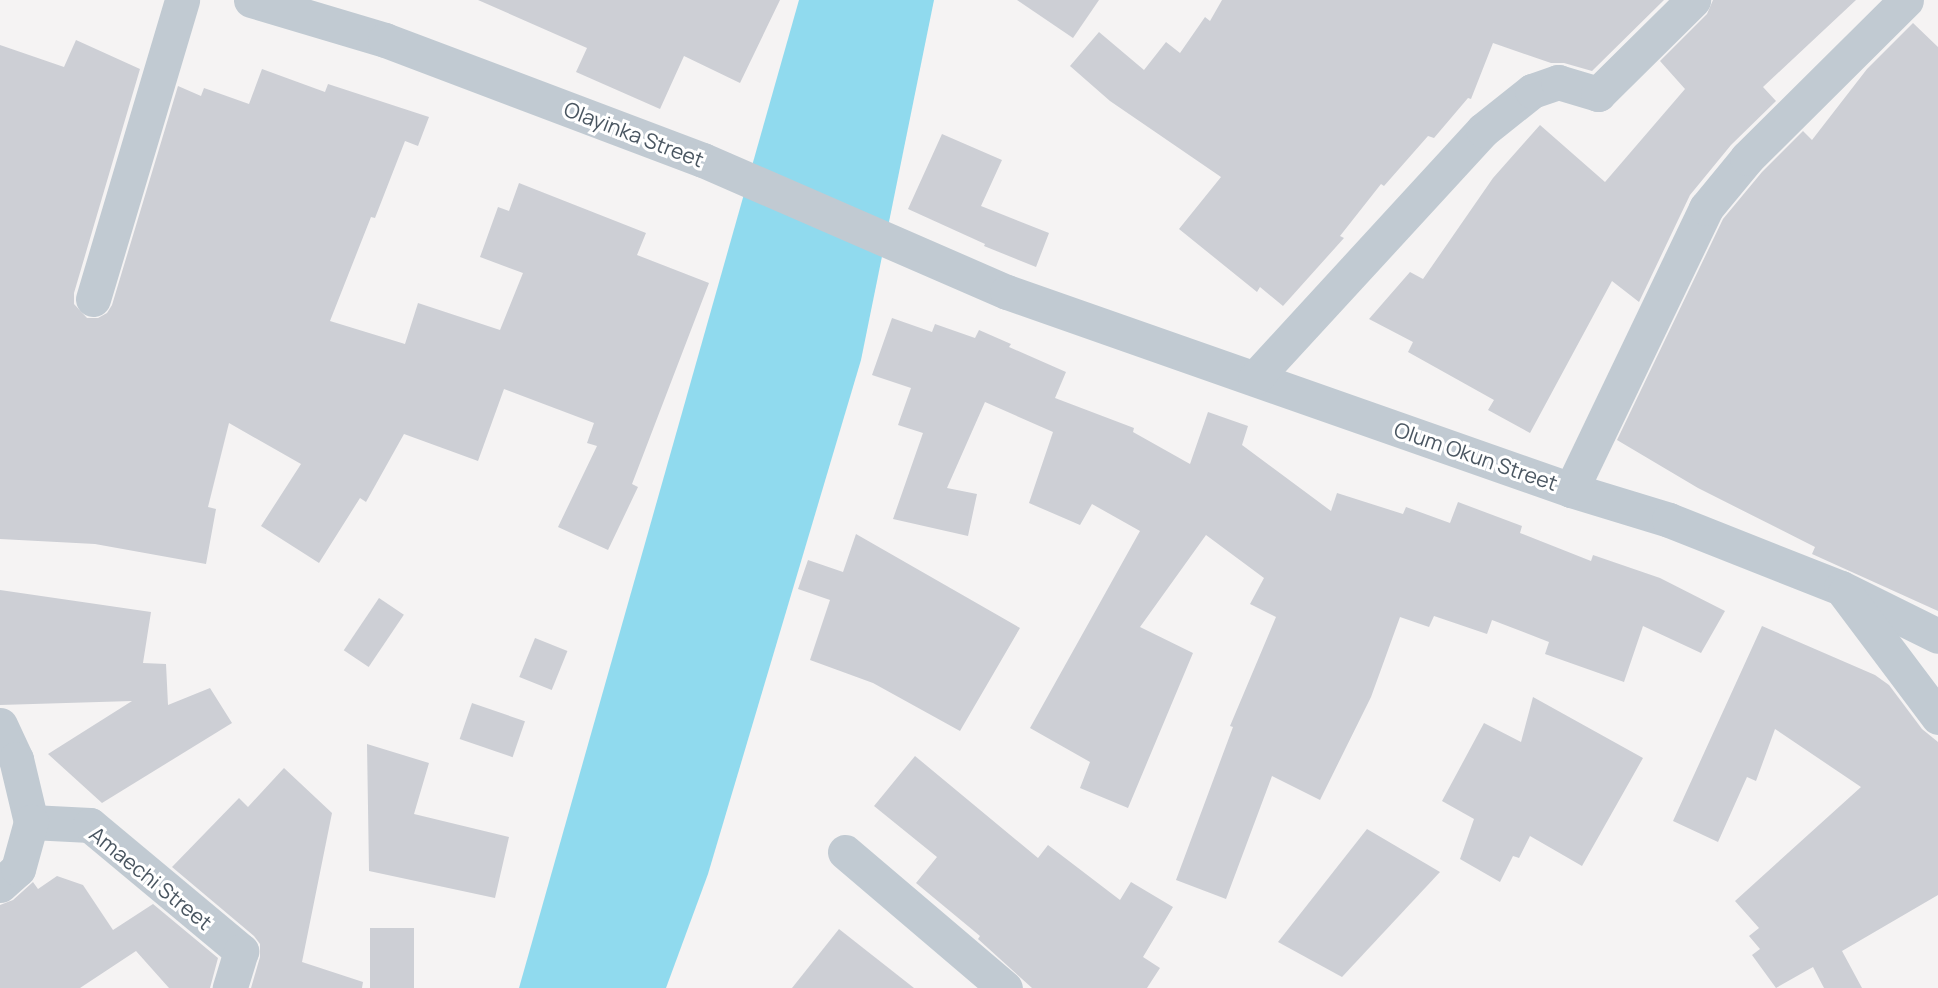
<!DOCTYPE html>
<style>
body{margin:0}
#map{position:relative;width:1938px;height:988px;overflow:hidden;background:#f5f3f3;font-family:Manrope,sans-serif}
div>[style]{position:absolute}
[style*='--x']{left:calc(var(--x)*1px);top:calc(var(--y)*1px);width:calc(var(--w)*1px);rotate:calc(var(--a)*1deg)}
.water>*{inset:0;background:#90daee}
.building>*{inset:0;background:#cdcfd5;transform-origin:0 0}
.minor>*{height:35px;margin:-17.5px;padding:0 17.5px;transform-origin:17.5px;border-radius:17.5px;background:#c1cad2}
span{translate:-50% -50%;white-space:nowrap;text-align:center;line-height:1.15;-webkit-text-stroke:6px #fff;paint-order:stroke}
.street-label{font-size:21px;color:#4a5661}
</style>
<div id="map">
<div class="water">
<i style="clip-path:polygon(799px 0,934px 0,861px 360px,708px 874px,666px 988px,519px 988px)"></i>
</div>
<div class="building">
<i style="clip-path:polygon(478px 0,780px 0,740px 83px,684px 56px,660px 109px,576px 72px,587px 48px)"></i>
<i style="clip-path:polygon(1017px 0,1099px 0,1073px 38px)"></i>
<i style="clip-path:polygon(1222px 0,1664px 0,1592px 71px,1564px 63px,1551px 63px,1493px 43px,1471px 99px,1468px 98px,1434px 138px,1428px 136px,1384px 186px,1381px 184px,1340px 236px,1344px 238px,1283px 306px,1260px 287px,1257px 292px,1179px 229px,1221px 177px,1110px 101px,1070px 66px,1099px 32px,1144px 70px,1166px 42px,1180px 53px,1205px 17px,1210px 21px)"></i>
<i style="clip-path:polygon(1713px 0,1856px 0,1763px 87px,1776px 101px,1731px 145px,1690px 195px,1639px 302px,1612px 281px,1530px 433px,1488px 410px,1494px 400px,1408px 352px,1413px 342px,1369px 319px,1410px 272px,1423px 279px,1493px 178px,1540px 125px,1605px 182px,1685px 89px,1660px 61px,1707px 14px)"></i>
<i style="clip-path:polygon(1913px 23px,1938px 47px,1938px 611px,1812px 554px,1815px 547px,1698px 488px,1617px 440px,1723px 219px,1762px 172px,1803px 131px,1812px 140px,1867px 69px)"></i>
<i style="clip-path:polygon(76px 40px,140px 69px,74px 293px,74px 304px,87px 318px,98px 318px,107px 313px,112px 305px,178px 86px,201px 96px,204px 88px,249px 104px,262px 69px,325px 92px,328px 84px,429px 117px,418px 146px,405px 141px,375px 218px,371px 217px,330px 321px,405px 344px,418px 303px,500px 330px,523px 273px,480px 257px,498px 207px,509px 211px,519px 183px,646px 233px,637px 255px,709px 283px,632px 484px,638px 487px,608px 550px,558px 527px,597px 446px,587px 443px,594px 423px,504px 389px,478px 461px,404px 434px,366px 502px,360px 498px,319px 563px,261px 526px,301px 464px,229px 423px,208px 507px,216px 509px,206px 564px,95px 544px,0 539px,0 45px,64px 67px)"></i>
<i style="clip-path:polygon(942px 134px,1002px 160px,981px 206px,1049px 233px,1036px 267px,984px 246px,985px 244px,908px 209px)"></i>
<i style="clip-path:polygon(892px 318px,932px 332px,935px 324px,975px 338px,979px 330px,1011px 344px,1009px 347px,1066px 372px,1055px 398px,1134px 428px,1133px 432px,1190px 464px,1208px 412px,1248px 426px,1242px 445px,1331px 511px,1337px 493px,1403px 514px,1406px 507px,1450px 523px,1458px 502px,1522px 526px,1520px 533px,1591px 561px,1593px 555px,1660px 578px,1725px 611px,1701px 653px,1643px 626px,1624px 682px,1545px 654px,1549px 642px,1492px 620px,1487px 634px,1434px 616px,1429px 627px,1400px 617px,1371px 697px,1320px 800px,1272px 776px,1226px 899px,1176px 880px,1233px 727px,1230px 726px,1276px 617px,1250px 604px,1264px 578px,1206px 535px,1140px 627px,1193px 653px,1128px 808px,1080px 788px,1090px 762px,1030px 728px,1140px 531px,1092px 504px,1080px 525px,1029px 503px,1053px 432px,985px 402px,947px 488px,977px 494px,968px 536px,893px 519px,923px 433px,898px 425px,911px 388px,872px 375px)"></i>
<i style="clip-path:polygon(856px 534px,1020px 628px,960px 731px,873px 683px,810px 660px,830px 600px,798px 589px,808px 560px,843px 572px)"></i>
<i style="clip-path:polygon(0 590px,151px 612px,143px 663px,166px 664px,168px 705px,210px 688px,232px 723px,102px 803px,48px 754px,132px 701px,0 705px)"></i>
<i style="left:379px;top:598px;width:30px;height:63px;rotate:34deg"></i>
<i style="clip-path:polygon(1762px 626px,1875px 675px,1889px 685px,1922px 729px,1938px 742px,1938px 895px,1842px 951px,1862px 988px,1824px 988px,1813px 967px,1776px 988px,1752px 955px,1760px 949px,1749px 936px,1759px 928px,1735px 901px,1861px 787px,1775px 729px,1756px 781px,1747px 777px,1718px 842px,1673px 821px)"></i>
<i style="left:535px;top:638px;width:35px;height:42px;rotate:22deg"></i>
<i style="clip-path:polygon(1533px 697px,1643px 758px,1582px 866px,1530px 836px,1519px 858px,1513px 856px,1500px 882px,1460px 859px,1474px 819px,1442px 801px,1484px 723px,1521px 742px)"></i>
<i style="left:472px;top:703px;width:56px;height:38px;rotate:19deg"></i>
<i style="clip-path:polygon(367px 744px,429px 763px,414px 814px,509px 837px,495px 898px,369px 871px)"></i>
<i style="clip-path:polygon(915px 756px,1038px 858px,1048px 845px,1120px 900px,1131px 882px,1173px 907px,1143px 957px,1160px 968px,1147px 988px,1032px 988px,978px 939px,980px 936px,916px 883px,937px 857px,874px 806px)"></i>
<i style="clip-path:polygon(284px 768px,332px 813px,302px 962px,363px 982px,362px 988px,251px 988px,260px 957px,260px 944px,254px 936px,172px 867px,239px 798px,248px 807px)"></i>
<i style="clip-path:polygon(1367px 829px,1440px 872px,1342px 977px,1278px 942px)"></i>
<i style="clip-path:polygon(57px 876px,83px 885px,113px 930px,153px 904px,218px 958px,210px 988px,169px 988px,136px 951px,80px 988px,0 988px,0 905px,13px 900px,33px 882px,38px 889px)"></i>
<i style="left:370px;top:928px;width:44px;height:60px"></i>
<i style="clip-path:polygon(839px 929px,914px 988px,792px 988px)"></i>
</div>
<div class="minor">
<i style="--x:251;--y:0;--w:140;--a:16.6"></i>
<i style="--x:385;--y:40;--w:340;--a:20.7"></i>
<i style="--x:703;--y:160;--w:331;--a:23.5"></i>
<i style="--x:1007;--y:292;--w:598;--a:19.34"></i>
<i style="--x:1571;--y:490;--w:102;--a:17"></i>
<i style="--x:1669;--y:520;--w:185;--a:21.6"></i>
<i style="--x:1841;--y:588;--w:108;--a:26.3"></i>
<i style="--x:93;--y:299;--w:312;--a:-73.4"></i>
<i style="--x:1255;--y:378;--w:337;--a:-47.4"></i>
<i style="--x:1483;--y:130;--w:63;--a:-38.5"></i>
<i style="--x:1532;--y:91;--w:28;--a:-19"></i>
<i style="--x:1558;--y:82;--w:42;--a:16.7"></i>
<i style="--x:1598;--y:94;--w:134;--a:-44.7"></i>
<i style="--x:1571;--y:490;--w:313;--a:-64.4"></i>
<i style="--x:1706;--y:208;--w:65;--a:-50.6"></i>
<i style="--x:1747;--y:158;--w:224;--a:-44.8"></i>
<i style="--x:1845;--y:593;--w:155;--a:53.1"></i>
<i style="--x:0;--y:725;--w:38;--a:65"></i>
<i style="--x:16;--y:759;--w:65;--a:76.6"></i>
<i style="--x:31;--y:822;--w:59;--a:2.9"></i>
<i style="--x:90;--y:825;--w:197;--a:39.8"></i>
<i style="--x:241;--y:951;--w:39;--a:107"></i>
<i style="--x:845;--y:852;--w:210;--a:40.4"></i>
<i style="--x:0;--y:885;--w:24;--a:-42"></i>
<i style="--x:18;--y:869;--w:49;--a:-74.5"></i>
</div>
<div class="street-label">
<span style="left:634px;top:134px;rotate:21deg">Olayinka Street</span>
<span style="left:1476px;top:456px;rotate:19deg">Olum Okun Street</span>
<span style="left:151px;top:878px;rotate:39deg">Amaechi Street</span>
</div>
</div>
